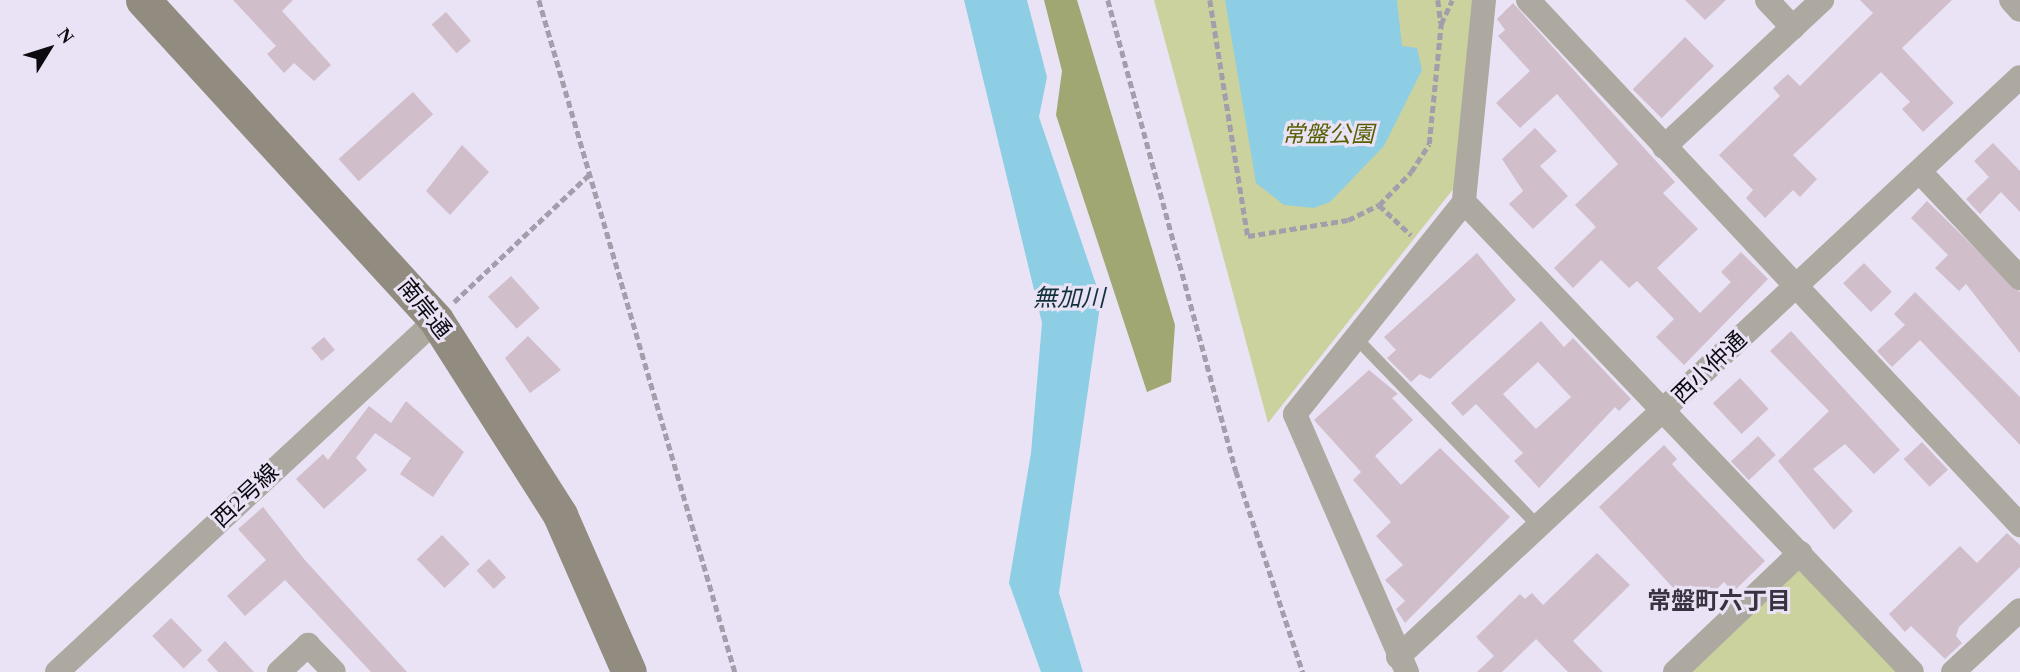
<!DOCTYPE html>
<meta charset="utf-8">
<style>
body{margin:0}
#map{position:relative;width:2020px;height:672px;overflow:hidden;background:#eae3f5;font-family:"Times New Roman","Noto Sans JP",serif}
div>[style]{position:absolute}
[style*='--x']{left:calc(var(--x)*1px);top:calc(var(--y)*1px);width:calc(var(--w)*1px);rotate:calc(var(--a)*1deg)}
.green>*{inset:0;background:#cbd29d}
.forest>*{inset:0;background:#a1a773}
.water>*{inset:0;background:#8ecee5}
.building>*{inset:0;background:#d0beca;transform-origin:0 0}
.path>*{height:4.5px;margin-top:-2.25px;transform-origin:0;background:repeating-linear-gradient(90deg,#a49eac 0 7px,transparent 0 10.5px)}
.service>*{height:12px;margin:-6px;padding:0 6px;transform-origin:6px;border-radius:6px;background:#ada9a1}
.minor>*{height:24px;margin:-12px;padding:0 12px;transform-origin:12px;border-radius:12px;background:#ada9a1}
.secondary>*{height:35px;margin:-17.5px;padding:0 17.5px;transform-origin:17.5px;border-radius:17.5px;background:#918b80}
span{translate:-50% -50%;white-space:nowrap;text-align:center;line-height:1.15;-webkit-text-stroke:6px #eae3f5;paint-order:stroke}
.park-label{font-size:23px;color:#575e02;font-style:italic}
.street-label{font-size:23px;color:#0d0a10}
.water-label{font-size:24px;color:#12313b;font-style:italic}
.neighbourhood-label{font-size:24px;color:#393341;font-weight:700}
.north{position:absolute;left:14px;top:14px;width:70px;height:70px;-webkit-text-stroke:5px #eae3f5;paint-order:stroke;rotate:52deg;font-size:19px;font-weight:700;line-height:28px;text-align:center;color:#0d0a10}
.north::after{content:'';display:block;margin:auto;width:24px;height:32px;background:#0d0a10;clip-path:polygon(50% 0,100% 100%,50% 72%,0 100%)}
</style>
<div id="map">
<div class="green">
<i style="clip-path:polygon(1154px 0,1475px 0,1458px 183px,1268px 423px)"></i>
<i style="clip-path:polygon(1798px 564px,1899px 672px,1688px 672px)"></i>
</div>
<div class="forest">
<i style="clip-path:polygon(1044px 0,1077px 0,1175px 325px,1171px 382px,1147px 392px,1056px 115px,1062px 71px)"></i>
</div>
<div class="water">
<i style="clip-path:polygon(964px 0,1027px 0,1047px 77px,1039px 117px,1101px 299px,1059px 593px,1083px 672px,1041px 672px,1009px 583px,1031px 453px,1042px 323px)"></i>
<i style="clip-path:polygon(1225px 0,1397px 0,1402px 46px,1417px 48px,1422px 70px,1384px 146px,1330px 202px,1314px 208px,1284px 205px,1256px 183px)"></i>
</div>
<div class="building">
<i style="clip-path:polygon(233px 0,293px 0,282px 11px,331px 65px,314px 81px,294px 63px,284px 73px,267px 54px,276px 46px)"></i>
<i style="clip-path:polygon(1685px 0,1726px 0,1705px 20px)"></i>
<i style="clip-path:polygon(1860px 0,1952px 0,1902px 48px,1954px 103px,1923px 132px,1902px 109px,1910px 102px,1881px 72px,1793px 155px,1817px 179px,1800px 197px,1793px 190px,1765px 218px,1746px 198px,1753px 190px,1719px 155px,1780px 96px,1773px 88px,1788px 74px,1800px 86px,1873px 13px)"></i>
<i style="clip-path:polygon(1513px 3px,1675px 182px,1663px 193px,1698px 229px,1657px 268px,1700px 313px,1731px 282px,1721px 272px,1741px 252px,1768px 279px,1684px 365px,1656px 337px,1674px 319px,1637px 281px,1629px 288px,1601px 260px,1573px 288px,1554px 268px,1596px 227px,1575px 205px,1618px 164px,1557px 94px,1520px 128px,1496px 103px,1530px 71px,1498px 36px,1505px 30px,1497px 19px)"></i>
<i style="left:446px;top:12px;width:38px;height:19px;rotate:49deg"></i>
<i style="left:1685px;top:37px;width:41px;height:74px;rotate:45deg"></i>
<i style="left:413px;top:92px;width:30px;height:100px;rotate:48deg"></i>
<i style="clip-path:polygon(1535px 128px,1557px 151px,1540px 166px,1568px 196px,1533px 229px,1509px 204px,1523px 191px,1502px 159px)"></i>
<i style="clip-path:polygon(1993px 143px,2020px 171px,2020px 212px,2001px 192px,1980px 214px,1966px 199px,1989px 177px,1974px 161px)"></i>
<i style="clip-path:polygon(462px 145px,489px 172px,450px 215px,426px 191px)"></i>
<i style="clip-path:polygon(1927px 201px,2020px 292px,2020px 353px,1966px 284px,1959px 291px,1935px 268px,1948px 255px,1911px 218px)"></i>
<i style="clip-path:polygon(1477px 253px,1516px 300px,1430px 379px,1420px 374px,1411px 382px,1387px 358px,1396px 350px,1384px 337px)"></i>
<i style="left:1864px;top:263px;width:40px;height:29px;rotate:46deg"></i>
<i style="left:511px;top:276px;width:43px;height:31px;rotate:48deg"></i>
<i style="clip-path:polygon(1915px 292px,2020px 397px,2020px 445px,1920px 340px,1892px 367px,1877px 351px,1905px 325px,1894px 314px)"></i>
<i style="clip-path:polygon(evenodd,1541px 321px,1564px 347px,1573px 338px,1631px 399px,1619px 411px,1615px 407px,1539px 488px,1514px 461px,1523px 453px,1476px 404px,1463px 416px,1451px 403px,1541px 321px,1538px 362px,1571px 397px,1536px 429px,1503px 394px,1538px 362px)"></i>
<i style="clip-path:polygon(1791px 331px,1900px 450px,1874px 474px,1845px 444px,1813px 469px,1853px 511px,1834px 530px,1778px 461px,1829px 411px,1770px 351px)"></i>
<i style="clip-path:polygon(528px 336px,561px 370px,530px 393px,505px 358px)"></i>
<i style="left:324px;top:337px;width:17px;height:17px;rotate:50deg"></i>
<i style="clip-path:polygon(1369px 370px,1398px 394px,1392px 398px,1413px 420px,1375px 456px,1401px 485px,1440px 448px,1510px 517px,1405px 623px,1396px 609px,1405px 601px,1385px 580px,1403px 565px,1376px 536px,1391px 522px,1353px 480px,1361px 472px,1314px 420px)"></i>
<i style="left:1740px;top:378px;width:42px;height:37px;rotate:47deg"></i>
<i style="clip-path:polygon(406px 401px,464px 452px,433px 497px,400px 474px,411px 458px,375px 433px,356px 458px,367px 470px,324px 509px,296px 479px,323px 454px,328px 460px,369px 406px,391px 423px)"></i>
<i style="left:1758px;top:436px;width:26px;height:37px;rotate:47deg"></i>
<i style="left:1922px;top:442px;width:38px;height:25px;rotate:47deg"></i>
<i style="clip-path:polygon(1664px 445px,1677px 459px,1672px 464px,1678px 471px,1765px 561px,1733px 592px,1724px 582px,1700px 605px,1692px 597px,1687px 603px,1599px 507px)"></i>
<i style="clip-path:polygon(263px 507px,304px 559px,407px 672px,371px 672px,285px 580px,245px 616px,227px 596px,266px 560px,238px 529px)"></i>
<i style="clip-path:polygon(2007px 533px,2020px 545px,2020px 567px,1959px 627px,1956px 636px,1962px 643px,1945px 659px,1911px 626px,1905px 632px,1889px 614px,1960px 546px,1977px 563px)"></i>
<i style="left:442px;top:535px;width:40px;height:35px;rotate:46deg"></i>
<i style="clip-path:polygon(1597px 553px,1630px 585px,1573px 641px,1603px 672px,1568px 672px,1536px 639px,1502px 672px,1477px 672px,1494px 656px,1476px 637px,1520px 594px,1525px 599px,1532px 593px,1543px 605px)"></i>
<i style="left:489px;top:559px;width:25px;height:17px;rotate:47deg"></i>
<i style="left:171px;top:618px;width:45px;height:26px;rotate:46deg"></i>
<i style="clip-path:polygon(225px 641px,254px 672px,218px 672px,207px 660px)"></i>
</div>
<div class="path">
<i style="--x:539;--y:0;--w:700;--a:73.74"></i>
<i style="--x:1108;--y:0;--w:488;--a:74.8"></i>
<i style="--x:1236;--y:471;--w:212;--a:71.6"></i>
<i style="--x:1210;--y:0;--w:239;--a:80.9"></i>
<i style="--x:1248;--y:236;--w:101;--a:-9.1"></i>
<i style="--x:1348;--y:220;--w:34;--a:-26"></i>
<i style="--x:1379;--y:205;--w:46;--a:-45.9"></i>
<i style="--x:1411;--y:172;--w:33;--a:-57"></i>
<i style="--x:1429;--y:144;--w:121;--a:-84.3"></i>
<i style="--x:1441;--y:24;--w:26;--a:-65"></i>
<i style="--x:1438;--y:0;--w:23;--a:83"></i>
<i style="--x:1379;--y:205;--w:44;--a:43.2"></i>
<i style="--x:454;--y:302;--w:187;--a:-43.3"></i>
</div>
<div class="service">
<i style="--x:1355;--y:337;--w:264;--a:45.9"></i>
</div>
<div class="minor">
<i style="--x:1484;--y:0;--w:203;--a:95.7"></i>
<i style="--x:1464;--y:202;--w:649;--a:46.37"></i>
<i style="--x:1528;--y:0;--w:720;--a:46.86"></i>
<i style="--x:1767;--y:0;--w:38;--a:47"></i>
<i style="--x:2011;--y:0;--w:13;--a:48"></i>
<i style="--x:1664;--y:147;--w:216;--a:-42.9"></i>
<i style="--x:1920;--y:172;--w:146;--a:46.7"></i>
<i style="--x:1398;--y:657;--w:850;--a:-43"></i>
<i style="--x:57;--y:672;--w:517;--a:-42.88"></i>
<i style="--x:279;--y:672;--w:40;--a:-43"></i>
<i style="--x:308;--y:645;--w:37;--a:46"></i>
<i style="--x:1407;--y:672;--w:281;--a:-113.5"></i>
<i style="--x:1295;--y:414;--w:271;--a:-51.4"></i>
<i style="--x:1675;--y:672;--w:173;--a:-43.6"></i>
<i style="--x:1953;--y:672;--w:91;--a:-42.8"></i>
</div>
<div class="secondary">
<i style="--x:143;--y:0;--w:434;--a:47.5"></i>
<i style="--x:436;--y:320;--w:231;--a:57.5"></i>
<i style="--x:560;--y:515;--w:171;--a:66.3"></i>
</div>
<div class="park-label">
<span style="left:1328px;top:135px">常盤公園</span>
</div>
<div class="street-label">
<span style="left:424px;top:309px;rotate:51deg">南岸通</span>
<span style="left:1710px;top:368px;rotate:-44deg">西小仲通</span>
<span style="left:246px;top:496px;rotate:-43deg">西2号線</span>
</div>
<div class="water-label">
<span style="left:1069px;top:299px">無加川</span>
</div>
<div class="neighbourhood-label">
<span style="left:1719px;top:602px">常盤町六丁目</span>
</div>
<div class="north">N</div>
</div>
